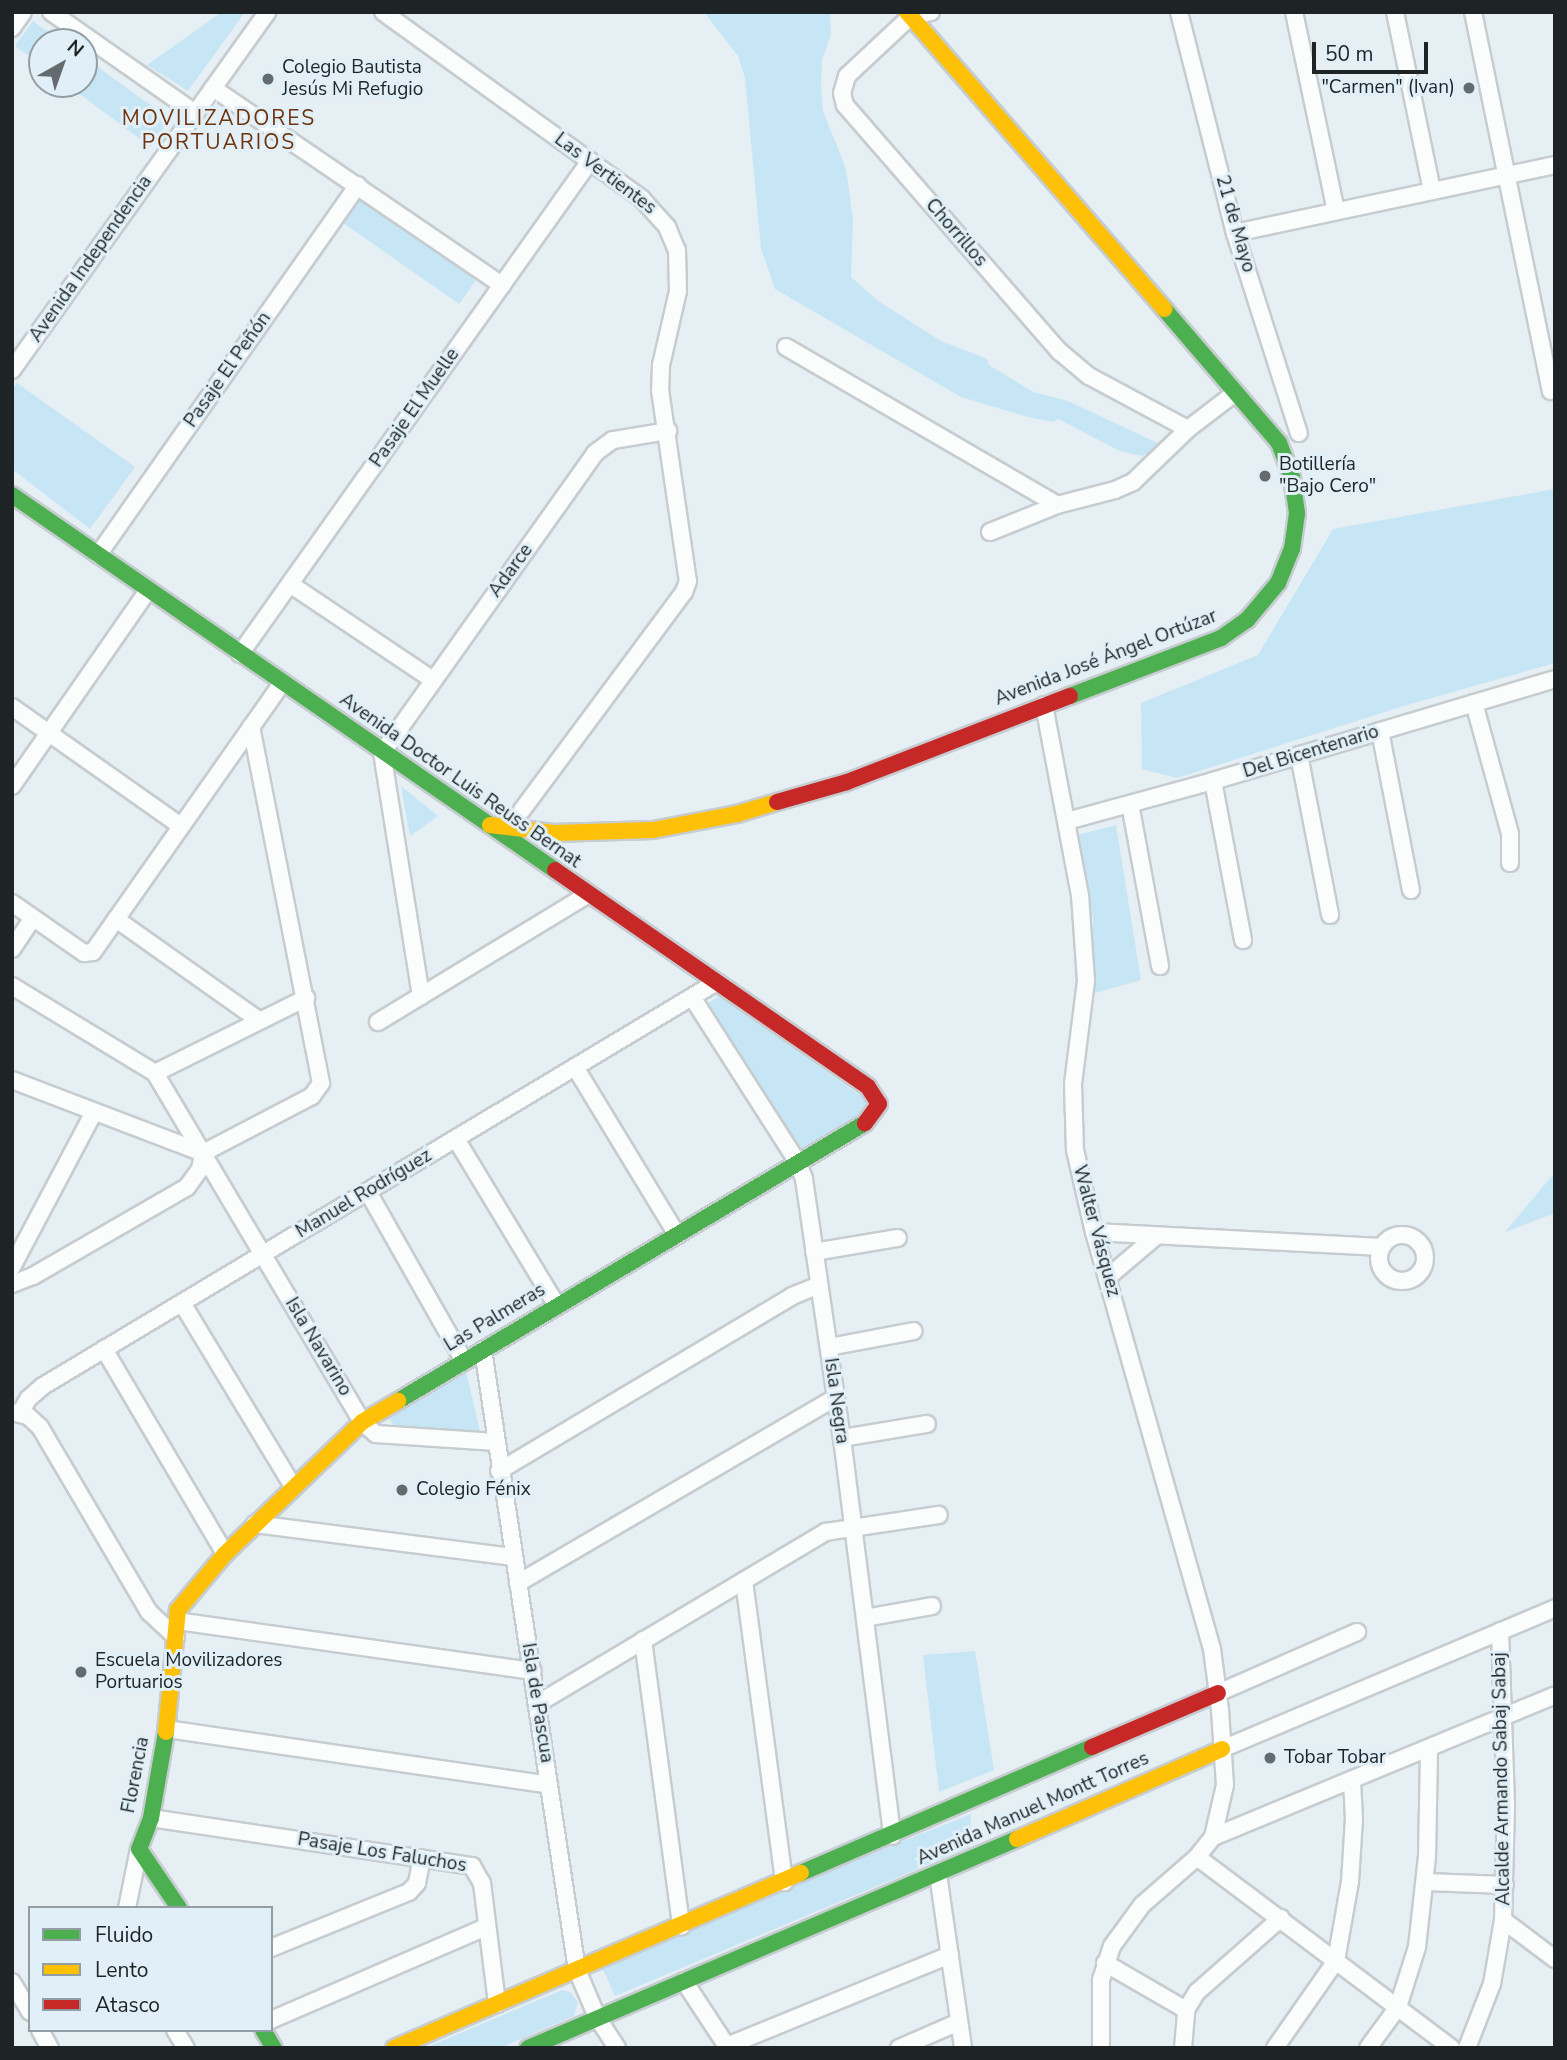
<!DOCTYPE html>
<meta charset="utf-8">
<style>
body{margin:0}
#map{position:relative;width:1567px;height:2060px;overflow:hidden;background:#e6eff3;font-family:"Nunito Sans",sans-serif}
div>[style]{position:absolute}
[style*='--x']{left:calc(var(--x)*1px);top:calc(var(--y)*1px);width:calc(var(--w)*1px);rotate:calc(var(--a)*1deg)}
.green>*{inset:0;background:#c7e6f5;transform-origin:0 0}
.roads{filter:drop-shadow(2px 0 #c6cccf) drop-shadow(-2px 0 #c6cccf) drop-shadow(0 2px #c6cccf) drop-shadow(0 -2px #c6cccf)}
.street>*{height:16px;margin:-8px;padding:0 8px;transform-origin:8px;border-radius:8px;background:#fbfdfd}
.street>.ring{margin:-8px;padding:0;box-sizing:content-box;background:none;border:16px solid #fbfdfd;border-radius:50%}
.fast>*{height:16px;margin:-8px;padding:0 8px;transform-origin:8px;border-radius:8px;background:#4caf50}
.slow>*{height:16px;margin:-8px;padding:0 8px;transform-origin:8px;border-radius:8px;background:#ffc107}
.jam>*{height:16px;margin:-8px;padding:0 8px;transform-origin:8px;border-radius:8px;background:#c62828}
.dots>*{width:19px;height:19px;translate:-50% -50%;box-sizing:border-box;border:4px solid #e1f0f8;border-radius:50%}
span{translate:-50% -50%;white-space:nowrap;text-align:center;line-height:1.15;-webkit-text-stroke:6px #e1f0f8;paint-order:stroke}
.poi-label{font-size:19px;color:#1e2426}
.left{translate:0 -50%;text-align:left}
.right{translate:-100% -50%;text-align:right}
.street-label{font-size:19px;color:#1e2426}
.neighbourhood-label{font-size:21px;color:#70320a;letter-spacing:2px}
.frame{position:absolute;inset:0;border:14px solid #1e2426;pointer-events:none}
.legend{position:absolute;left:28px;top:1906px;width:245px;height:126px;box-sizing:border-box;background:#e1f0f8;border:2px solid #939ea4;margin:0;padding:9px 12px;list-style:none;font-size:21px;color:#1e2426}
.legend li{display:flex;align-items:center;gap:14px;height:35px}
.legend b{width:35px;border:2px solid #939ea4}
.north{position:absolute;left:28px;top:28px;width:70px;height:70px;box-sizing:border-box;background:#e1f0f8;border:2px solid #939ea4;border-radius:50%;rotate:40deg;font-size:19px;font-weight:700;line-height:28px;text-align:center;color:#1e2426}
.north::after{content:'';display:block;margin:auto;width:24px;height:32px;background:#646b6e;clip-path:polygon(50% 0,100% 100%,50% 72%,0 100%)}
.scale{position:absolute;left:1312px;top:42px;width:116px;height:32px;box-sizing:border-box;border:4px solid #1e2426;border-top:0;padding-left:9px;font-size:21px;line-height:24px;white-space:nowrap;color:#1e2426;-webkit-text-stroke:5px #e1f0f8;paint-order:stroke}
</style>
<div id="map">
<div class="green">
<i style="clip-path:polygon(222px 12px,245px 12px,188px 91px,147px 65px)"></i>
<i style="clip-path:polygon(704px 12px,830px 12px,831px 35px,822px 60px,821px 85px,823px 111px,846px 169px,853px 219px,851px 277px,878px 301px,941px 341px,987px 359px,989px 365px,1033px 392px,1068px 401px,1162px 445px,1142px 456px,1120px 451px,1058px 419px,1053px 422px,1028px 417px,961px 397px,775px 289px,761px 249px,745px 78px,738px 56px)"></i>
<i style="clip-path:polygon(33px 21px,62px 42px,42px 42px,42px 66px,15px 46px)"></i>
<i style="clip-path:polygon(84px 57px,170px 119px,151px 147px,66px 84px,84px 84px)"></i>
<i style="left:362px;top:197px;width:141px;height:32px;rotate:35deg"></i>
<i style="clip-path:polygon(17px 383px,135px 467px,90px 529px,12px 469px,12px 390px)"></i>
<i style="clip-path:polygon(1555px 489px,1555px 663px,1407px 705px,1177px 778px,1142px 769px,1141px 703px,1258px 655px,1333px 529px)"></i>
<i style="clip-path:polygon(401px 786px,438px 816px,410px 836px)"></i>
<i style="clip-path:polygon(1116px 825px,1141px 980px,1092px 994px,1093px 917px,1074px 836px)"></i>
<i style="clip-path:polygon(720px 996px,865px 1099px,867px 1110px,796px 1154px,703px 1006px)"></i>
<i style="clip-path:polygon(1555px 1174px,1555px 1213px,1505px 1232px,1552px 1176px)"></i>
<i style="clip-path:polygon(465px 1367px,481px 1436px,395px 1429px,387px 1413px)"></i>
<i style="clip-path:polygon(975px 1651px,994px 1770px,939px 1792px,923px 1655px)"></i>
<i style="clip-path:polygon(971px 1814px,970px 1847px,615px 1996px,602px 1967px,778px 1891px)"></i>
<i style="clip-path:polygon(562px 1990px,570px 1992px,578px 2002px,574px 2016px,500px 2048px,425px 2048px)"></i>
</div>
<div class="roads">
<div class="street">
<i style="--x:51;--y:12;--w:176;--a:35"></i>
<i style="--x:383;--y:12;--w:319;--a:35.8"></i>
<i style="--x:642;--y:199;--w:38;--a:48"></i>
<i style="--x:667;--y:227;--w:25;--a:67"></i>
<i style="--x:677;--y:250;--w:41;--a:88.6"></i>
<i style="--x:678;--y:291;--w:76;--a:102.9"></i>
<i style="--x:661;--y:365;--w:25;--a:92"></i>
<i style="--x:660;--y:390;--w:193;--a:81.7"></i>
<i style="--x:688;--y:581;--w:12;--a:110"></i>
<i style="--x:684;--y:592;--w:272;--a:126.6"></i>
<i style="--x:931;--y:12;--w:22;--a:167"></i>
<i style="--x:910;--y:17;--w:86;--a:136.9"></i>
<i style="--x:847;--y:76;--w:18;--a:106"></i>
<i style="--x:842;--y:93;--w:12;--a:76"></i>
<i style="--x:845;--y:105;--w:326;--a:49"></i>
<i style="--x:1059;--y:351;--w:39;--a:40"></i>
<i style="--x:1089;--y:376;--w:112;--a:28.2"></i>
<i style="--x:1179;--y:12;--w:228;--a:75.8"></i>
<i style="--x:1235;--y:233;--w:210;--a:72.3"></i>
<i style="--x:1294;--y:12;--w:203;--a:78.1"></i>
<i style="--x:1395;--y:12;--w:183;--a:78.3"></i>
<i style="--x:1473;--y:12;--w:387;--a:78.4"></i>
<i style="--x:12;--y:28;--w:19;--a:-55"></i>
<i style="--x:213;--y:88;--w:350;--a:34.3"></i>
<i style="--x:1235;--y:233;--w:327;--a:-12"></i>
<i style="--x:786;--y:347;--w:314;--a:30.2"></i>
<i style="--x:1057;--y:505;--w:60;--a:-14.5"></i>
<i style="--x:1115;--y:490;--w:20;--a:-24"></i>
<i style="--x:1133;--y:482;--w:76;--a:-43.9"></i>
<i style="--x:1188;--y:429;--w:59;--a:-37.5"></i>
<i style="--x:12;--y:370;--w:440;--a:-54.5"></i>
<i style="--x:990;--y:532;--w:72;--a:-21.9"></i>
<i style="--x:98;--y:555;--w:452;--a:-54.9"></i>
<i style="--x:290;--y:584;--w:172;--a:33.9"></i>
<i style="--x:240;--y:654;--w:605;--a:-54.63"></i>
<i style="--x:1474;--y:703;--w:136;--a:74.6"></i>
<i style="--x:1510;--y:834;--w:29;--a:90"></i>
<i style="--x:1044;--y:705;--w:193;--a:79.3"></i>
<i style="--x:1080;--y:895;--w:86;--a:86"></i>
<i style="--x:1086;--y:981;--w:104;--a:97.2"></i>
<i style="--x:1073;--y:1084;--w:66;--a:88.3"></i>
<i style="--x:1075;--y:1150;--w:84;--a:77"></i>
<i style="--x:1094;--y:1232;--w:433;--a:74.2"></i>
<i style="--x:1212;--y:1649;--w:62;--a:82.5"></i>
<i style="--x:1220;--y:1710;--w:75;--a:86.2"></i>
<i style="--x:1225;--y:1785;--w:53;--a:103"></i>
<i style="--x:1213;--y:1837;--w:26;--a:129"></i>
<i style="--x:1197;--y:1857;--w:73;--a:138.9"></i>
<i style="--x:1142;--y:1905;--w:51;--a:126.2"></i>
<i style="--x:1112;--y:1946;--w:36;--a:108"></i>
<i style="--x:1101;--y:1980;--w:68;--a:90"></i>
<i style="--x:12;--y:707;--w:207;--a:35.2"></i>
<i style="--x:1380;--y:731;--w:162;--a:79"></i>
<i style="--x:1299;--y:755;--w:163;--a:79"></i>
<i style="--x:1213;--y:781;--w:162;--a:79.3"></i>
<i style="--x:12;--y:786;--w:239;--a:-55.2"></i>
<i style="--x:1130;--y:804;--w:165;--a:79.5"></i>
<i style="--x:1067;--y:821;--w:151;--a:-15.3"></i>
<i style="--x:1213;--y:781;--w:357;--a:-16.6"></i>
<i style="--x:12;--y:903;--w:88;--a:34.8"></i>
<i style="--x:84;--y:953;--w:9;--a:-6"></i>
<i style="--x:93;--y:952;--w:329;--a:-54.9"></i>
<i style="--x:116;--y:919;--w:176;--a:35.3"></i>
<i style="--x:12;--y:949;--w:37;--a:-56"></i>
<i style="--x:12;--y:986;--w:167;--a:31.3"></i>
<i style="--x:155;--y:1073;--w:406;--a:59.3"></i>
<i style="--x:362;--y:1422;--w:18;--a:41"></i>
<i style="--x:376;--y:1434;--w:120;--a:3.8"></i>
<i style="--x:421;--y:996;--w:246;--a:-99.1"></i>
<i style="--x:382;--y:753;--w:368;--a:-54.6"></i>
<i style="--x:595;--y:453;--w:22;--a:-36"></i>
<i style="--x:613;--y:440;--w:56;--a:-9.3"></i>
<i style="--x:692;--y:997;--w:197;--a:57.4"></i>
<i style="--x:798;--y:1163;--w:17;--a:69"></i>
<i style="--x:804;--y:1179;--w:262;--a:81.7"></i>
<i style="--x:842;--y:1438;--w:401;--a:82.8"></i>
<i style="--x:378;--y:1022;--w:245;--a:-31.3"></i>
<i style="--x:575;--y:1067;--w:197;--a:58.7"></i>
<i style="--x:155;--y:1073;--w:169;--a:-26.4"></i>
<i style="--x:12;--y:1080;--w:204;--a:20.9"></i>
<i style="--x:456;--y:1139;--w:195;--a:58.8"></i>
<i style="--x:203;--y:1153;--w:123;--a:-27.6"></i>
<i style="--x:312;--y:1096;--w:16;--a:-55"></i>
<i style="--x:321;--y:1083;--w:363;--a:-101.1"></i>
<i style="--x:368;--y:1192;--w:194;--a:60.4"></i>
<i style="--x:1094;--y:1232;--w:288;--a:3"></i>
<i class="ring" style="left:1379px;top:1235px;width:30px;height:30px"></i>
<i style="--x:814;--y:1252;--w:85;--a:-9.5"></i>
<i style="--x:12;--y:1267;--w:175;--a:-62.1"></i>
<i style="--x:1107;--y:1278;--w:63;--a:-40.5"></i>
<i style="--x:12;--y:1284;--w:22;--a:-21"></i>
<i style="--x:33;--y:1276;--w:178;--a:-30"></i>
<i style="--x:187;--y:1187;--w:22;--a:-54"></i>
<i style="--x:200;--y:1169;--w:16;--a:-79"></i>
<i style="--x:182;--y:1303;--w:214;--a:58.8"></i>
<i style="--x:829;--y:1347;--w:86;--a:-10.7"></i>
<i style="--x:104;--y:1349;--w:238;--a:59.4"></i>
<i style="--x:483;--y:1350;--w:627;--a:81.38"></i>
<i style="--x:577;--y:1970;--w:51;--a:66.9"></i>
<i style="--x:597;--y:2017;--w:37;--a:57"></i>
<i style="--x:12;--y:1412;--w:16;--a:14"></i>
<i style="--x:28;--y:1416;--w:16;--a:43"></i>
<i style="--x:40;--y:1427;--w:215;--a:59.5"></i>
<i style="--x:149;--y:1612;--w:37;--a:43"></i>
<i style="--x:20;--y:1413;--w:16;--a:-60"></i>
<i style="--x:28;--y:1399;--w:20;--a:-41"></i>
<i style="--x:43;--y:1386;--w:784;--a:-30.95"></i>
<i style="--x:842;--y:1438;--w:86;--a:-9.4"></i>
<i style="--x:499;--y:1471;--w:341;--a:-30.8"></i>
<i style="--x:792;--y:1296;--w:29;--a:-22"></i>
<i style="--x:255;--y:1524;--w:259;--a:7.3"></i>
<i style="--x:744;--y:1581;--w:304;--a:82.4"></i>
<i style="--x:518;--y:1583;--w:368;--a:-30.3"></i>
<i style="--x:865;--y:1618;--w:68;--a:-10.2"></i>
<i style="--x:177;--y:1621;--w:359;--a:8"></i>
<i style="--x:643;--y:1640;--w:289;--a:82.4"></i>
<i style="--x:1218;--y:1693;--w:152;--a:-23.7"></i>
<i style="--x:537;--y:1704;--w:336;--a:-30.8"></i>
<i style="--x:826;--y:1532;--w:114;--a:-8.6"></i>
<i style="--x:167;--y:1729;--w:386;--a:8.3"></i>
<i style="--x:1222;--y:1749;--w:362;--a:-22.9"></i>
<i style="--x:151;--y:1818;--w:325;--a:8.5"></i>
<i style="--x:472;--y:1866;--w:20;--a:60"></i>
<i style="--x:482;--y:1883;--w:122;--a:82.9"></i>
<i style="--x:1213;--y:1837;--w:370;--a:-22.5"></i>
<i style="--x:1197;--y:1857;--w:318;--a:36.9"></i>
<i style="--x:938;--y:1874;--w:176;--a:81.8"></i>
<i style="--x:1426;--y:1882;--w:79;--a:2.2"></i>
<i style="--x:127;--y:1908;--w:60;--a:-78.5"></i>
<i style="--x:1503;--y:1920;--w:65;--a:36.9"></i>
<i style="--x:271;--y:1948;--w:149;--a:-22.1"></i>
<i style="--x:409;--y:1892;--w:12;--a:-48"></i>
<i style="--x:417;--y:1883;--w:25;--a:-79"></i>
<i style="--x:1105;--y:1963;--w:94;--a:30.1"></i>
<i style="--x:684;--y:1981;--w:80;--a:56.7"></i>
<i style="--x:12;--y:1982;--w:35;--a:59"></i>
<i style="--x:271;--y:2020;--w:234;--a:-23.4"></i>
<i style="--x:40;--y:2030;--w:21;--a:61"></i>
<i style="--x:175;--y:2030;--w:21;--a:59"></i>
<i style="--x:727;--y:2046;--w:241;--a:-22.2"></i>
<i style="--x:899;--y:2048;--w:65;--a:-23.4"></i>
<i style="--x:1183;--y:2048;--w:38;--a:-85"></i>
<i style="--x:1186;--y:2010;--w:21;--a:-59"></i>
<i style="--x:1197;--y:1992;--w:112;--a:-41.4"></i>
<i style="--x:1275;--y:2048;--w:106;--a:-55"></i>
<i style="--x:1336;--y:1961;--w:80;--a:-80"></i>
<i style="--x:1350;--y:1882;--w:63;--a:-86.4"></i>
<i style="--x:1354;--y:1819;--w:39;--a:-93"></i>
<i style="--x:1368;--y:2048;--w:51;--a:-53.8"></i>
<i style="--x:1398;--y:2007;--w:63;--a:-72.4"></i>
<i style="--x:1417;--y:1947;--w:91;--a:-83.7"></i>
<i style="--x:1427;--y:1857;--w:108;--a:-88.9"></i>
<i style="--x:1467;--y:2048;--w:69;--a:-68.7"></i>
<i style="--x:1492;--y:1984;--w:65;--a:-80.2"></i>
<i style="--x:1503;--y:1920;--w:116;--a:-88.5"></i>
<i style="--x:1506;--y:1804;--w:173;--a:-92"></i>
</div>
<div class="fast">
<i style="--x:12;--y:495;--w:660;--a:34.63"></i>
<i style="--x:1070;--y:696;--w:162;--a:-21"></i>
<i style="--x:1221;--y:638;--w:32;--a:-35"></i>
<i style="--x:1247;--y:620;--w:48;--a:-50"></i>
<i style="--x:1278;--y:583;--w:37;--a:-68"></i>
<i style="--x:1292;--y:549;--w:36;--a:-82"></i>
<i style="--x:1297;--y:513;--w:36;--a:-98"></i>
<i style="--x:1292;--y:477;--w:36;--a:-111"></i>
<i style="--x:1279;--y:443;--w:177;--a:-130.6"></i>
<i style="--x:398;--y:1401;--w:543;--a:-30.76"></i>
<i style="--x:166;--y:1732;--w:87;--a:99.9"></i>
<i style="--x:151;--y:1818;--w:33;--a:111"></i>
<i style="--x:139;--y:1849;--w:71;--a:55.9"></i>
<i style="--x:801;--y:1873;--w:317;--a:-23.4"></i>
<i style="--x:263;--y:2030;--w:21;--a:59"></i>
<i style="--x:528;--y:2048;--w:532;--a:-23.14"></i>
</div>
<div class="slow">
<i style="--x:907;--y:12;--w:393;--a:49.1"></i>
<i style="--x:490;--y:825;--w:64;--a:7.1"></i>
<i style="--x:554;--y:833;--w:99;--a:-1.7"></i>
<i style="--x:653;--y:830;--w:86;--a:-10.8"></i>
<i style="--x:737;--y:814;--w:42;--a:-16.7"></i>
<i style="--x:166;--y:1732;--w:123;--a:-84.4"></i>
<i style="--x:178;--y:1610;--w:73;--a:-50"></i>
<i style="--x:225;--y:1554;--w:190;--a:-43.9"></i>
<i style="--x:362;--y:1422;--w:42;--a:-30.3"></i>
<i style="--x:1017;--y:1839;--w:224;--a:-23.7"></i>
<i style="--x:394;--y:2048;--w:443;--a:-23.3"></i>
</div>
<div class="jam">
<i style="--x:777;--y:802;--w:73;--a:-15.9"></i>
<i style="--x:847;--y:782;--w:239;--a:-21.1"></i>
<i style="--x:555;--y:870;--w:381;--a:34.7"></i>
<i style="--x:868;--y:1087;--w:20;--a:57"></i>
<i style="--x:879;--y:1104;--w:24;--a:126"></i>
<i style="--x:1092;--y:1747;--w:137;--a:-23.2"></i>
</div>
</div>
<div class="dots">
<i style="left:268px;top:79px;background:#646b6e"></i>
<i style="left:1469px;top:88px;background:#646b6e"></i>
<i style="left:1265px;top:476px;background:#646b6e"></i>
<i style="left:402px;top:1490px;background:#646b6e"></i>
<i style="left:81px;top:1672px;background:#646b6e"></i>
<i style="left:1270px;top:1758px;background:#646b6e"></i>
</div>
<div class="poi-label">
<span class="left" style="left:282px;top:79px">Colegio Bautista<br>Jesús Mi Refugio</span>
<span class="right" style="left:1455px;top:88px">"Carmen" (Ivan)</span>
<span class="left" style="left:1279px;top:476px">Botillería<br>"Bajo Cero"</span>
<span class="left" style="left:416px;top:1490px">Colegio Fénix</span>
<span class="left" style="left:95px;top:1672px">Escuela Movilizadores<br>Portuarios</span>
<span class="left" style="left:1284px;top:1758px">Tobar Tobar</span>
</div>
<div class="street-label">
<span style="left:605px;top:174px;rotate:37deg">Las Vertientes</span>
<span style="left:1235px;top:224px;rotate:74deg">21 de Mayo</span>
<span style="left:956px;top:233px;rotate:49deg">Chorrillos</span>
<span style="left:91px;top:259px;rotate:-55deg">Avenida Independencia</span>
<span style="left:228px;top:370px;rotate:-55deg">Pasaje El Peñón</span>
<span style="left:415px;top:408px;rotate:-55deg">Pasaje El Muelle</span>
<span style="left:511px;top:571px;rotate:-54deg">Adarce</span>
<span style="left:1106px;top:658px;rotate:-21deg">Avenida José Ángel Ortúzar</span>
<span style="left:1311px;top:752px;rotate:-17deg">Del Bicentenario</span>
<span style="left:460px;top:781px;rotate:35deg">Avenida Doctor Luis Reuss Bernat</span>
<span style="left:364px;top:1194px;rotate:-31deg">Manuel Rodríguez</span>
<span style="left:1096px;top:1231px;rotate:75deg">Walter Vásquez</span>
<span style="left:495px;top:1318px;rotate:-31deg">Las Palmeras</span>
<span style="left:318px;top:1347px;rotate:59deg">Isla Navarino</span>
<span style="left:836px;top:1401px;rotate:82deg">Isla Negra</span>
<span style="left:537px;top:1703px;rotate:81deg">Isla de Pascua</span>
<span style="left:136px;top:1775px;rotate:-79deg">Florencia</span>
<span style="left:1502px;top:1779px;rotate:-91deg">Alcalde Armando Sabaj Sabaj</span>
<span style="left:1033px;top:1809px;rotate:-24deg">Avenida Manuel Montt Torres</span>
<span style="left:382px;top:1853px;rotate:9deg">Pasaje Los Faluchos</span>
</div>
<div class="neighbourhood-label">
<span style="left:219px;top:130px">MOVILIZADORES<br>PORTUARIOS</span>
</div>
<div class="frame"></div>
<ul class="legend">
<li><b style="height:9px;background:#4caf50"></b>Fluido</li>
<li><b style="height:9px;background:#ffc107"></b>Lento</li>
<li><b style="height:9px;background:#c62828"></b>Atasco</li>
</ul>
<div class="north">N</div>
<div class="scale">50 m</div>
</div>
